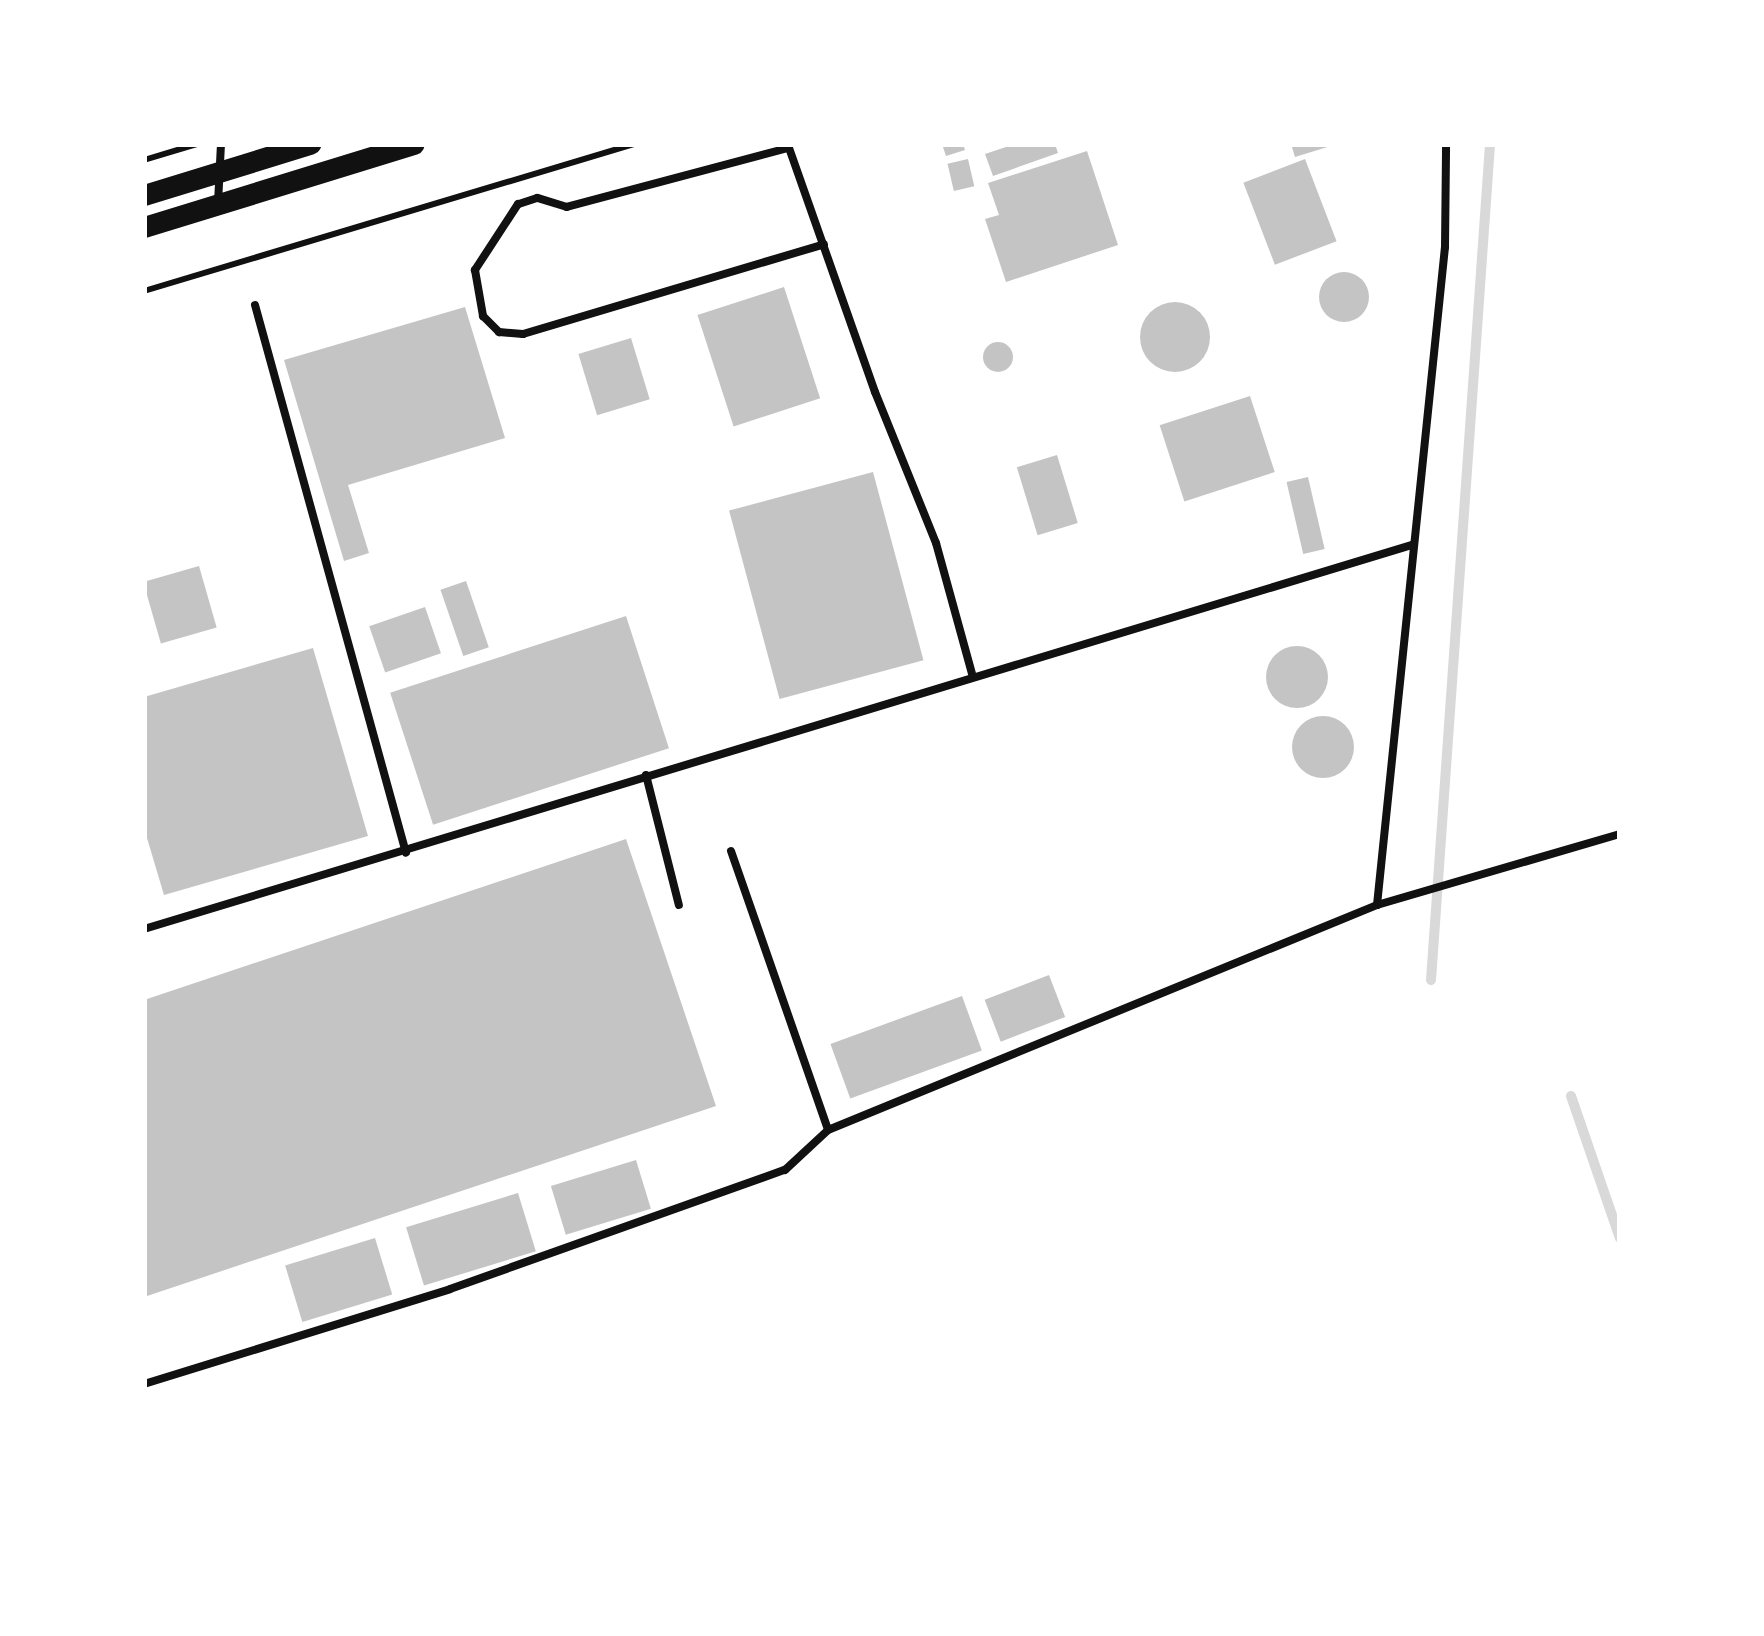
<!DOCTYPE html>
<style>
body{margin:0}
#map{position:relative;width:1764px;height:1636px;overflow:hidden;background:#fff;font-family:Commissioner,sans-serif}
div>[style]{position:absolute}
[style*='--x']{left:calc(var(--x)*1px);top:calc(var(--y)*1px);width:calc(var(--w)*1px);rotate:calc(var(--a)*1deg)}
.stream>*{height:10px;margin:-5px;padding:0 5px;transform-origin:5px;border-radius:5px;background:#d9d9d9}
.building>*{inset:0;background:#c4c4c4;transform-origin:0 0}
.round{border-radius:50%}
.path>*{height:6px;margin:-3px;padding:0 3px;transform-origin:3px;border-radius:3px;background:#111}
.service>*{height:8px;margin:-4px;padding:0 4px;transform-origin:4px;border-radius:4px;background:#111}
.secondary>*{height:21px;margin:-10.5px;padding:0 10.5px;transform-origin:10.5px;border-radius:10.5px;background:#111}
span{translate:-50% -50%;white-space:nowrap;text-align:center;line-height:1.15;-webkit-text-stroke:12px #fff;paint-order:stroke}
.frame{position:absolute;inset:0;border:147px solid #fff;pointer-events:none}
</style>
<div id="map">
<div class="stream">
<i style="--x:1431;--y:980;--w:838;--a:-85.96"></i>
<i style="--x:1571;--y:1096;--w:150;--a:71"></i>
</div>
<div class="building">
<i style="clip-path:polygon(942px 144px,963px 144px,965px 150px,946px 156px)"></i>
<i style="clip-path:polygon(1015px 144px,1055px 144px,1058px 153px,993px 176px,985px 154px)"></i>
<i style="clip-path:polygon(1291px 144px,1334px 144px,1334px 145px,1295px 157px)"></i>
<i style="clip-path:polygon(1087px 151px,1118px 245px,1006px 282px,985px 219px,999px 215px,988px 183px)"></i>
<i style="left:968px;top:159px;width:28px;height:21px;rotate:77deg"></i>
<i style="left:1305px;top:159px;width:88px;height:66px;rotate:69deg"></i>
<i class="round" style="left:1319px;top:272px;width:50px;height:50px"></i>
<i style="left:784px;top:287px;width:117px;height:91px;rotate:72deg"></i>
<i class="round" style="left:1140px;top:302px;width:70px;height:70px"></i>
<i style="clip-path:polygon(465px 307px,505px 438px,348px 485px,369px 553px,344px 561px,284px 360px)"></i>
<i style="left:631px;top:338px;width:64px;height:55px;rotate:73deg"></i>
<i class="round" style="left:983px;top:342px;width:30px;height:30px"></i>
<i style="left:1250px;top:396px;width:80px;height:95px;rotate:72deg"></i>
<i style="left:1057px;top:455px;width:71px;height:42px;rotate:73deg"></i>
<i style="left:873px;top:472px;width:195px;height:149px;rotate:75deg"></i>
<i style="left:1308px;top:477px;width:74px;height:22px;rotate:77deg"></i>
<i style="left:199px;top:566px;width:64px;height:58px;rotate:74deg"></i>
<i style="left:466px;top:581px;width:70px;height:27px;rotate:71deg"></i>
<i style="left:425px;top:607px;width:49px;height:59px;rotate:71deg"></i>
<i style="left:626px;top:616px;width:139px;height:248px;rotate:72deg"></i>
<i class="round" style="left:1266px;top:646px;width:62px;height:62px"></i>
<i style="clip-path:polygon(313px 648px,368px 836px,164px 895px,144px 828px,144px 697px)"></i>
<i class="round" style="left:1292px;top:716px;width:62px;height:62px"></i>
<i style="clip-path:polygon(626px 839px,716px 1106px,144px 1297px,144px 1000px)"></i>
<i style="left:1049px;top:975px;width:45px;height:69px;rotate:69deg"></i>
<i style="left:962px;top:996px;width:58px;height:140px;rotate:70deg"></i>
<i style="left:636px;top:1160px;width:51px;height:89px;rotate:73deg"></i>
<i style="left:518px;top:1193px;width:61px;height:117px;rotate:73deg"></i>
<i style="left:375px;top:1238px;width:59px;height:94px;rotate:73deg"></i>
</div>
<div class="path">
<i style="--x:144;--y:160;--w:55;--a:-16.8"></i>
<i style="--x:144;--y:291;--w:512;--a:-16.7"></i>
</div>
<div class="service">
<i style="--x:788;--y:145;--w:262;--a:70.6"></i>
<i style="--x:875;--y:392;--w:163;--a:68"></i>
<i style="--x:936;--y:543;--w:136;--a:74.6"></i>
<i style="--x:788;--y:148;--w:229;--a:165.1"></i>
<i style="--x:567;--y:207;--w:31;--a:-163"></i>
<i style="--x:537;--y:198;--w:20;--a:162"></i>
<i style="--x:518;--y:204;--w:79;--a:123.1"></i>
<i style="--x:475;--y:270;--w:47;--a:80.1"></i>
<i style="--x:483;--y:316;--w:23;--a:45"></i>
<i style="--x:499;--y:332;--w:24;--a:5"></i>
<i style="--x:523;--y:334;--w:314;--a:-16.6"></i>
<i style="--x:218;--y:203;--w:59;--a:-87.1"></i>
<i style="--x:255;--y:305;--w:568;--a:74.59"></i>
<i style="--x:646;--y:775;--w:134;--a:75.8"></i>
<i style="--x:731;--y:851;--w:295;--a:70.8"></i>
<i style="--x:1377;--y:905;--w:662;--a:-84.1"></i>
<i style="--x:1445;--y:247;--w:103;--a:-89.4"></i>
<i style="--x:144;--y:929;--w:1325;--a:-16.85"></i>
<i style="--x:144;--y:1384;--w:320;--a:-17.2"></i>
<i style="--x:450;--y:1289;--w:356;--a:-19.6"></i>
<i style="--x:785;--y:1170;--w:59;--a:-42.9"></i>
<i style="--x:828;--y:1130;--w:593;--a:-22.29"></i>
<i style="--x:1377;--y:905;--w:253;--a:-16.3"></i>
</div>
<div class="secondary">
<i style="--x:144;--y:195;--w:174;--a:-17.1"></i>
<i style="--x:144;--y:227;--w:282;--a:-17.1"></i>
</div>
<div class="frame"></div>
</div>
